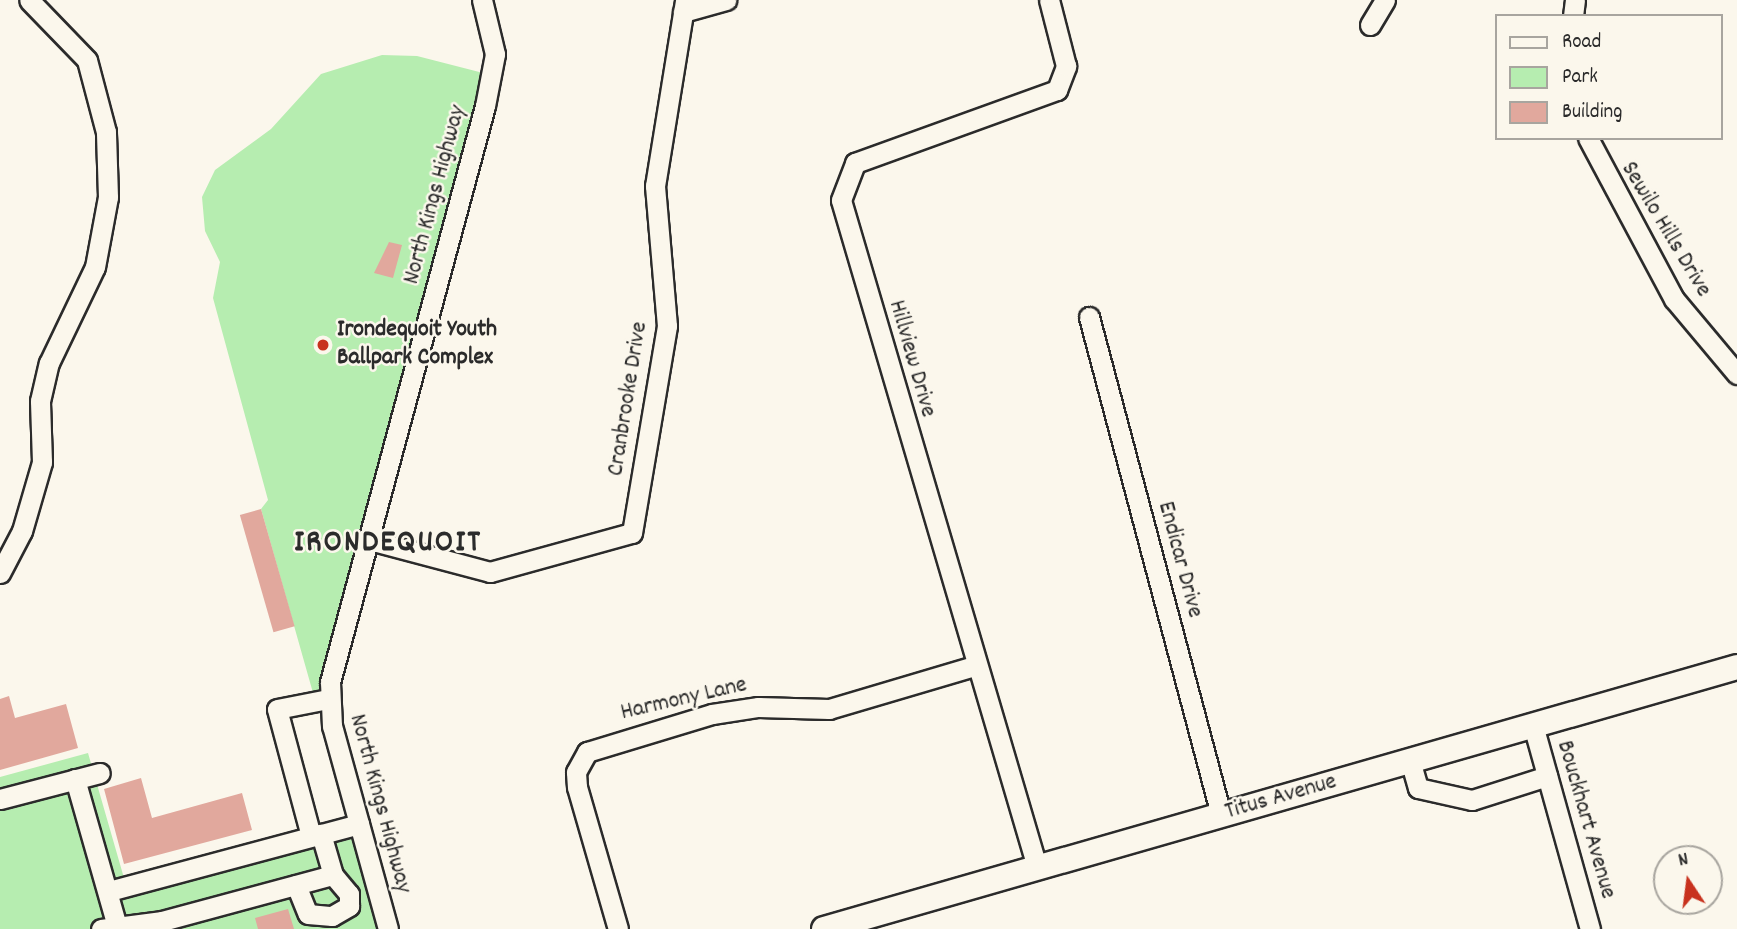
<!DOCTYPE html>
<style>
body{margin:0}
#map{position:relative;width:1737px;height:929px;overflow:hidden;background:#fbf7ec;font-family:Dekko,sans-serif}
div>[style]{position:absolute}
[style*='--x']{left:calc(var(--x)*1px);top:calc(var(--y)*1px);width:calc(var(--w)*1px);rotate:calc(var(--a)*1deg)}
.green>*{inset:0;background:#b6edb0}
.building>*{inset:0;background:#e1a89d;transform-origin:0 0}
.roads{filter:drop-shadow(2px 0 #2b2b2b) drop-shadow(-2px 0 #2b2b2b) drop-shadow(0 2px #2b2b2b) drop-shadow(0 -2px #2b2b2b)}
.minor>*{height:19px;margin:-9.5px;padding:0 9.5px;transform-origin:9.5px;border-radius:9.5px;background:#fbf7ec}
.major>*{height:24px;margin:-12px;padding:0 12px;transform-origin:12px;border-radius:12px;background:#fbf7ec}
.dots>*{width:19px;height:19px;translate:-50% -50%;box-sizing:border-box;border:4px solid #fbf7ec;border-radius:50%}
span{translate:-50% -50%;white-space:nowrap;text-align:center;line-height:1.15;-webkit-text-stroke:5px #fbf7ec;paint-order:stroke}
.street-label{font-size:24px;color:#2b2b2b}
.poi-label{font-size:24px;color:#2b2b2b;font-weight:700}
.left{translate:0 -50%;text-align:left}
.district-label{font-size:32px;color:#2b2b2b;font-weight:700;letter-spacing:2px}
.legend{position:absolute;left:1495px;top:14px;width:228px;height:126px;box-sizing:border-box;background:#fbf7ec;border:2px solid #a8a59f;margin:0;padding:9px 12px;list-style:none;font-size:21px;color:#2b2b2b}
.legend li{display:flex;align-items:center;gap:14px;height:35px}
.legend b{width:35px;border:2px solid #a8a59f}
.north{position:absolute;left:1653px;top:845px;width:70px;height:70px;box-sizing:border-box;background:#fbf7ec;border:2px solid #a8a59f;border-radius:50%;rotate:347deg;font-size:19px;font-weight:700;line-height:28px;text-align:center;color:#2b2b2b}
.north::after{content:'';display:block;margin:auto;width:24px;height:32px;background:#c8321e;clip-path:polygon(50% 0,100% 100%,50% 72%,0 100%)}
</style>
<div id="map">
<div class="green">
<i style="clip-path:polygon(382px 55px,417px 56px,491px 75px,330px 676px,315px 700px,261px 509px,268px 500px,213px 298px,220px 262px,205px 231px,202px 197px,215px 170px,271px 129px,321px 74px)"></i>
<i style="clip-path:polygon(88px 753px,126px 885px,358px 822px,387px 929px,0 929px,0 777px)"></i>
</div>
<div class="building">
<i style="clip-path:polygon(389px 242px,402px 245px,393px 278px,374px 273px)"></i>
<i style="left:261px;top:509px;width:122px;height:22px;rotate:74deg"></i>
<i style="clip-path:polygon(9px 696px,15px 718px,66px 704px,78px 748px,0 770px,0 699px)"></i>
<i style="clip-path:polygon(141px 778px,152px 818px,242px 793px,252px 830px,124px 864px,104px 789px)"></i>
<i style="clip-path:polygon(288px 909px,294px 929px,258px 929px,255px 918px)"></i>
</div>
<div class="roads">
<div class="minor">
<i style="--x:683;--y:12;--w:45;--a:-15.6"></i>
<i style="--x:1573;--y:16;--w:16;--a:-83"></i>
<i style="--x:1370;--y:25;--w:29;--a:-59"></i>
<i style="--x:1588;--y:138;--w:183;--a:61.9"></i>
<i style="--x:1674;--y:299;--w:98;--a:50"></i>
<i style="--x:1089;--y:317;--w:515;--a:75.15"></i>
<i style="--x:366;--y:539;--w:128;--a:14.9"></i>
<i style="--x:490;--y:572;--w:147;--a:-15.4"></i>
<i style="--x:632;--y:533;--w:210;--a:-80.4"></i>
<i style="--x:667;--y:326;--w:141;--a:-94.9"></i>
<i style="--x:655;--y:186;--w:188;--a:-80.8"></i>
<i style="--x:0;--y:573;--w:47;--a:-62.4"></i>
<i style="--x:22;--y:531;--w:72;--a:-73.8"></i>
<i style="--x:42;--y:462;--w:61;--a:-91.9"></i>
<i style="--x:40;--y:401;--w:39;--a:-77"></i>
<i style="--x:49;--y:363;--w:106;--a:-64.4"></i>
<i style="--x:95;--y:267;--w:71;--a:-79.5"></i>
<i style="--x:108;--y:197;--w:65;--a:-91.8"></i>
<i style="--x:106;--y:132;--w:74;--a:-104.8"></i>
<i style="--x:87;--y:60;--w:83;--a:-134"></i>
<i style="--x:1533;--y:725;--w:212;--a:74.4"></i>
<i style="--x:1410;--y:760;--w:29;--a:74"></i>
<i style="--x:1418;--y:788;--w:55;--a:12.5"></i>
<i style="--x:1472;--y:800;--w:79;--a:-17.7"></i>
<i style="--x:75;--y:779;--w:150;--a:74.1"></i>
<i style="--x:0;--y:799;--w:103;--a:-14.6"></i>
<i style="--x:311;--y:836;--w:131;--a:-105"></i>
<i style="--x:277;--y:709;--w:52;--a:-11.1"></i>
<i style="--x:1037;--y:867;--w:695;--a:-106.38"></i>
<i style="--x:841;--y:200;--w:40;--a:-69"></i>
<i style="--x:855;--y:163;--w:215;--a:-19.9"></i>
<i style="--x:1057;--y:90;--w:26;--a:-69"></i>
<i style="--x:1066;--y:66;--w:68;--a:-104.4"></i>
<i style="--x:296;--y:885;--w:31;--a:68"></i>
<i style="--x:308;--y:914;--w:24;--a:5"></i>
<i style="--x:332;--y:916;--w:20;--a:-30"></i>
<i style="--x:349;--y:906;--w:12;--a:-90"></i>
<i style="--x:349;--y:894;--w:25;--a:-130"></i>
<i style="--x:109;--y:891;--w:259;--a:-15"></i>
<i style="--x:101;--y:929;--w:62;--a:-7.5"></i>
<i style="--x:162;--y:921;--w:177;--a:-15.1"></i>
<i style="--x:333;--y:875;--w:43;--a:-106.3"></i>
<i style="--x:388;--y:929;--w:211;--a:-105.4"></i>
<i style="--x:332;--y:726;--w:44;--a:-92.6"></i>
<i style="--x:330;--y:682;--w:596;--a:-74.94"></i>
<i style="--x:485;--y:106;--w:53;--a:-79.1"></i>
<i style="--x:495;--y:54;--w:56;--a:-103.5"></i>
<i style="--x:618;--y:929;--w:148;--a:-106.1"></i>
<i style="--x:577;--y:787;--w:15;--a:-94"></i>
<i style="--x:576;--y:772;--w:23;--a:-61"></i>
<i style="--x:587;--y:752;--w:131;--a:-16.9"></i>
<i style="--x:712;--y:714;--w:47;--a:-8.7"></i>
<i style="--x:758;--y:707;--w:71;--a:1.6"></i>
<i style="--x:829;--y:709;--w:151;--a:-16.5"></i>
</div>
<div class="major">
<i style="--x:824;--y:929;--w:950;--a:-16.01"></i>
</div>
</div>
<div class="dots">
<i style="left:323px;top:345px;background:#c8321e"></i>
</div>
<div class="street-label">
<span style="left:436px;top:195px;rotate:-75deg">North Kings Highway</span>
<span style="left:1665px;top:230px;rotate:59deg">Sewilo Hills Drive</span>
<span style="left:911px;top:359px;rotate:74deg">Hillview Drive</span>
<span style="left:629px;top:399px;rotate:-81deg">Cranbrooke Drive</span>
<span style="left:1179px;top:560px;rotate:75deg">Endicar Drive</span>
<span style="left:684px;top:700px;rotate:-13deg">Harmony Lane</span>
<span style="left:1281px;top:798px;rotate:-16deg">Titus Avenue</span>
<span style="left:379px;top:804px;rotate:75deg">North Kings Highway</span>
<span style="left:1585px;top:820px;rotate:74deg">Bouckhart Avenue</span>
</div>
<div class="poi-label">
<span class="left" style="left:337px;top:345px">Irondequoit Youth<br>Ballpark Complex</span>
</div>
<div class="district-label">
<span style="left:388px;top:544px">IRONDEQUOIT</span>
</div>
<ul class="legend">
<li><b style="height:9px;background:#fbf7ec"></b>Road</li>
<li><b style="height:19px;background:#b6edb0"></b>Park</li>
<li><b style="height:19px;background:#e1a89d"></b>Building</li>
</ul>
<div class="north">N</div>
</div>
